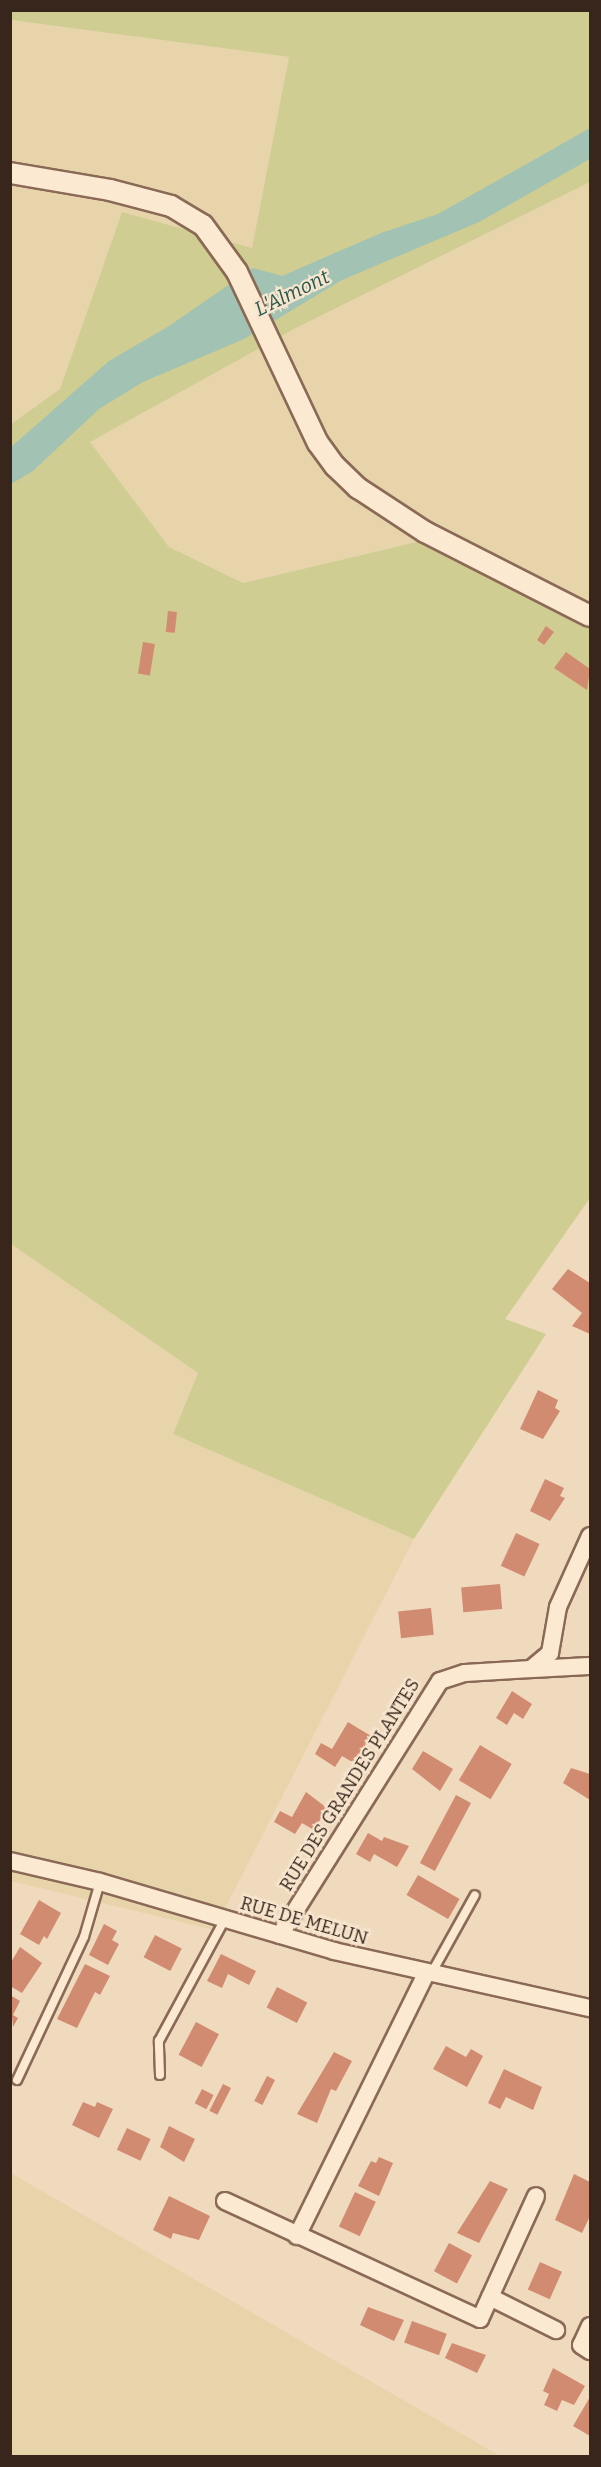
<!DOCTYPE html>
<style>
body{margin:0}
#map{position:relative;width:601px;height:2467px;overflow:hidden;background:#f0dabe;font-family:Bitter,serif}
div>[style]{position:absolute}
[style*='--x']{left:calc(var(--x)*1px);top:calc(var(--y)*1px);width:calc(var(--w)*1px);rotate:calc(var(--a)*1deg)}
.farmland>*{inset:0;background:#e7d4ab}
.green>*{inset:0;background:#cfcd91}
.water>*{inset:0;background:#a2c2b4}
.building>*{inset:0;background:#d18b71;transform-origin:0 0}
.roads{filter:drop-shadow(2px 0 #8a6a56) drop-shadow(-2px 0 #8a6a56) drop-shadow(0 2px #8a6a56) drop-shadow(0 -2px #8a6a56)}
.service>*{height:8px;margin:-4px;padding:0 4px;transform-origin:4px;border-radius:4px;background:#fbe9d2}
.minor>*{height:16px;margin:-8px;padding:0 8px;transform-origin:8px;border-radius:8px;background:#fbe9d2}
.tertiary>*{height:20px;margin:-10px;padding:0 10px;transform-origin:10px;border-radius:10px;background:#fbe9d2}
span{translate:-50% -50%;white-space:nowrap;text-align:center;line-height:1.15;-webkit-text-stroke:4.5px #f7e5ce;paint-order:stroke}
.street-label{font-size:18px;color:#38251b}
.water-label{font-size:20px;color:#29594f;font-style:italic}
.frame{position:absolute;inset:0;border:12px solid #38251b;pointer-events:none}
</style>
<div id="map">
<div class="farmland">
<i style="clip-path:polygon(11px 20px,289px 57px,252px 248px,122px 212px,60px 389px,11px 425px)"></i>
<i style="clip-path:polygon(590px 182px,590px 606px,446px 535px,243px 583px,169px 547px,90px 442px,296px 328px)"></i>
<i style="clip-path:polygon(11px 1244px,198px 1373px,173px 1434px,414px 1539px,214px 1930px,11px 1881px)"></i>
<i style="clip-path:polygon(11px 2173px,500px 2456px,11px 2456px)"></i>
</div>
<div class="green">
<i style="clip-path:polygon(11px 11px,590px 11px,590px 182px,296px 328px,90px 442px,169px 547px,243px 583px,446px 535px,590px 606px,590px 1198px,505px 1319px,546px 1334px,414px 1539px,173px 1434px,198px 1373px,11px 1244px,10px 425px,60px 389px,122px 212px,252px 248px,289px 57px,11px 20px)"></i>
</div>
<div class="water">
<i style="clip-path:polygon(590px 128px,590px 159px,479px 222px,342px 280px,244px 339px,143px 382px,99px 409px,33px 471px,11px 484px,10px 448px,109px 361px,169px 326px,253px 268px,282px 276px,381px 233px,438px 214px)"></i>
</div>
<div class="building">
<i style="left:168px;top:611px;width:9px;height:21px;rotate:6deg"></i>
<i style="clip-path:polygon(546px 626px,554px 632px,544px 645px,537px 640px)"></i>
<i style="left:143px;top:642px;width:12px;height:32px;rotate:9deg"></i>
<i style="clip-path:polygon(566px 652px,590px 669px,587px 690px,554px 668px)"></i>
<i style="clip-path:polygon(568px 1269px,590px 1283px,590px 1334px,572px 1326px,582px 1313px,552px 1289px)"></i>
<i style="clip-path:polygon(538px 1390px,558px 1400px,555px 1408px,560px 1411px,543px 1439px,520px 1429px)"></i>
<i style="clip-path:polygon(545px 1479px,564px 1488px,560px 1496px,565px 1498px,550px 1521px,530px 1511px)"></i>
<i style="left:516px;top:1533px;width:26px;height:36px;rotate:25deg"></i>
<i style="left:500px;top:1584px;width:25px;height:39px;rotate:85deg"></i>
<i style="left:431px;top:1608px;width:27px;height:33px;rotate:84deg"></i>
<i style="clip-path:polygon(512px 1691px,532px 1704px,523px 1719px,514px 1713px,507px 1725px,496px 1718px)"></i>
<i style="clip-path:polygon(348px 1722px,371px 1736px,354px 1763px,342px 1756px,335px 1767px,315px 1754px,321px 1743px,332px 1749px)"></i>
<i style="left:480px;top:1745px;width:37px;height:41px;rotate:31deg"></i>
<i style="clip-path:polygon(423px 1751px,453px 1769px,440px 1791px,412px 1769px)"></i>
<i style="clip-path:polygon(571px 1768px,590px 1774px,590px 1800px,563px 1783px)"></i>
<i style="clip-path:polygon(306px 1792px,327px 1808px,314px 1830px,302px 1823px,295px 1834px,274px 1822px,280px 1811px,292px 1817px)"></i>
<i style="left:456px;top:1795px;width:17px;height:77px;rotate:28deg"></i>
<i style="clip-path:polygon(368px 1833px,382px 1841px,384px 1837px,409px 1846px,397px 1867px,374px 1854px,370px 1862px,356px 1854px)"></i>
<i style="left:418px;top:1875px;width:48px;height:23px;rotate:30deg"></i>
<i style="clip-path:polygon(39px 1900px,61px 1913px,47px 1939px,44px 1936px,39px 1945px,20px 1934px)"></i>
<i style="clip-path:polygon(104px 1924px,117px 1931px,112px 1940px,119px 1944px,108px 1965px,89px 1955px)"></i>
<i style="left:155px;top:1935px;width:30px;height:25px;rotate:27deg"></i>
<i style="clip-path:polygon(20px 1947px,42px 1963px,22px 1993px,10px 1986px,10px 1964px)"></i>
<i style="clip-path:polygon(221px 1954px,256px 1971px,249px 1985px,228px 1974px,222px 1988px,207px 1981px)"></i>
<i style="clip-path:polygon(85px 1964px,110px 1976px,100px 1995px,95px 1992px,77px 2028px,57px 2019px)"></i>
<i style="left:277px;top:1987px;width:34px;height:23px;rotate:27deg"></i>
<i style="clip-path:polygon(10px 1995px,20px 2001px,13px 2015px,18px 2018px,13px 2027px)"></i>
<i style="left:196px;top:2022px;width:26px;height:37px;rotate:28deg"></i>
<i style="clip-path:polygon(446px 2046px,466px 2057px,471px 2049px,483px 2056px,467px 2087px,433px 2069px)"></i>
<i style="clip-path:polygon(334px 2052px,352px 2061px,336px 2091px,331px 2089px,317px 2123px,297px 2114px)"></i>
<i style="clip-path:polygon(504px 2069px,542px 2087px,533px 2110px,506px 2097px,500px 2109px,488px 2103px)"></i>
<i style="left:267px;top:2076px;width:9px;height:28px;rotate:27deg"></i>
<i style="left:223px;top:2084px;width:9px;height:30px;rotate:27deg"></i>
<i style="left:202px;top:2089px;width:13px;height:16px;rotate:27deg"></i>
<i style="clip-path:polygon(83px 2102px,95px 2107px,97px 2102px,113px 2109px,99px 2138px,72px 2125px)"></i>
<i style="clip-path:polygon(169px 2126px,195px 2139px,184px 2162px,160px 2147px)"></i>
<i style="left:127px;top:2128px;width:26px;height:24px;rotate:25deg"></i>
<i style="clip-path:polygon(379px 2157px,393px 2163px,379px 2196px,358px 2186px,371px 2161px,376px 2163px)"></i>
<i style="clip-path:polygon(574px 2174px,590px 2182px,590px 2216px,582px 2233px,555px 2220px)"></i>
<i style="clip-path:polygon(490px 2181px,508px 2189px,479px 2243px,457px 2233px)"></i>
<i style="left:355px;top:2192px;width:23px;height:38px;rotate:25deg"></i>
<i style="clip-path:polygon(169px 2196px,210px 2216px,199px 2240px,173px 2233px,171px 2239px,153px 2230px)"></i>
<i style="left:449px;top:2243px;width:26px;height:32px;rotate:28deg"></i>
<i style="left:540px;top:2262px;width:24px;height:30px;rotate:24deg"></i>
<i style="clip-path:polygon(368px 2307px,404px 2320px,394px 2341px,360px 2325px)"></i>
<i style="left:412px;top:2321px;width:37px;height:23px;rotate:20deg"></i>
<i style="clip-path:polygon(452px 2343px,486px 2355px,477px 2373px,445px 2358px)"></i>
<i style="clip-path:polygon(553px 2368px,585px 2386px,574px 2405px,562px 2400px,557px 2411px,544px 2405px,549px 2394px,543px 2391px)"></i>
<i style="clip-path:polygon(590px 2397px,590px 2436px,573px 2426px)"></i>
</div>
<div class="roads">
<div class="service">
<i style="--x:431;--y:1974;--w:90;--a:-60.9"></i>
<i style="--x:160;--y:2075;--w:34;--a:-92"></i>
<i style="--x:159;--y:2041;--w:139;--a:-61.6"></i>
<i style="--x:17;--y:2080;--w:158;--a:-64.9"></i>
<i style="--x:84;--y:1937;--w:57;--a:-73.8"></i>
</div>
<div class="minor">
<i style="--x:532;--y:1669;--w:58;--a:-3"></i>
<i style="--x:10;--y:1861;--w:92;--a:13.1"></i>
<i style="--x:100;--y:1882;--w:244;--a:16.4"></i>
<i style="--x:334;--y:1951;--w:262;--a:12.6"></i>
<i style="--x:280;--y:1935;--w:300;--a:-57.8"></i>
<i style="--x:440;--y:1681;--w:26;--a:-18"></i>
<i style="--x:465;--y:1673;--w:66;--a:-3.5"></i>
<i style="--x:531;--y:1669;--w:25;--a:-40"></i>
<i style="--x:550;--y:1653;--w:47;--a:-80.1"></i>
<i style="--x:558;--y:1607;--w:78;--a:-65.7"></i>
<i style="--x:225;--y:2201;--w:281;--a:24.8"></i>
<i style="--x:480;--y:2319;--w:135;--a:-65.5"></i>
<i style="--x:297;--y:2236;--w:292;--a:-63.8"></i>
<i style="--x:490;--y:2297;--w:74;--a:26.6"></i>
<i style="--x:590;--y:2326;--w:21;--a:115"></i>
<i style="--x:581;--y:2345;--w:11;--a:34"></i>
</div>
<div class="tertiary">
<i style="--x:10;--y:173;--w:101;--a:9.6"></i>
<i style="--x:110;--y:190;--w:63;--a:14.7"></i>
<i style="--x:171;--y:206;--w:37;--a:31"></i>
<i style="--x:203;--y:225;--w:58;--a:54.1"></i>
<i style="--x:237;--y:272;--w:189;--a:64.7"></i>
<i style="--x:318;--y:443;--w:29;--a:54"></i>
<i style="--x:335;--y:466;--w:32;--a:44"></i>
<i style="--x:358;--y:488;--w:80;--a:33.3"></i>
<i style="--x:425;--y:532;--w:185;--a:27"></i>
</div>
</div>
<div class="street-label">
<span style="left:350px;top:1785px;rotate:-58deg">RUE DES GRANDES PLANTES</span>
<span style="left:304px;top:1921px;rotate:16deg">RUE DE MELUN</span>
</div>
<div class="water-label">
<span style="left:292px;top:293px;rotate:-26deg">L'Almont</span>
</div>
<div class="frame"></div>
</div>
